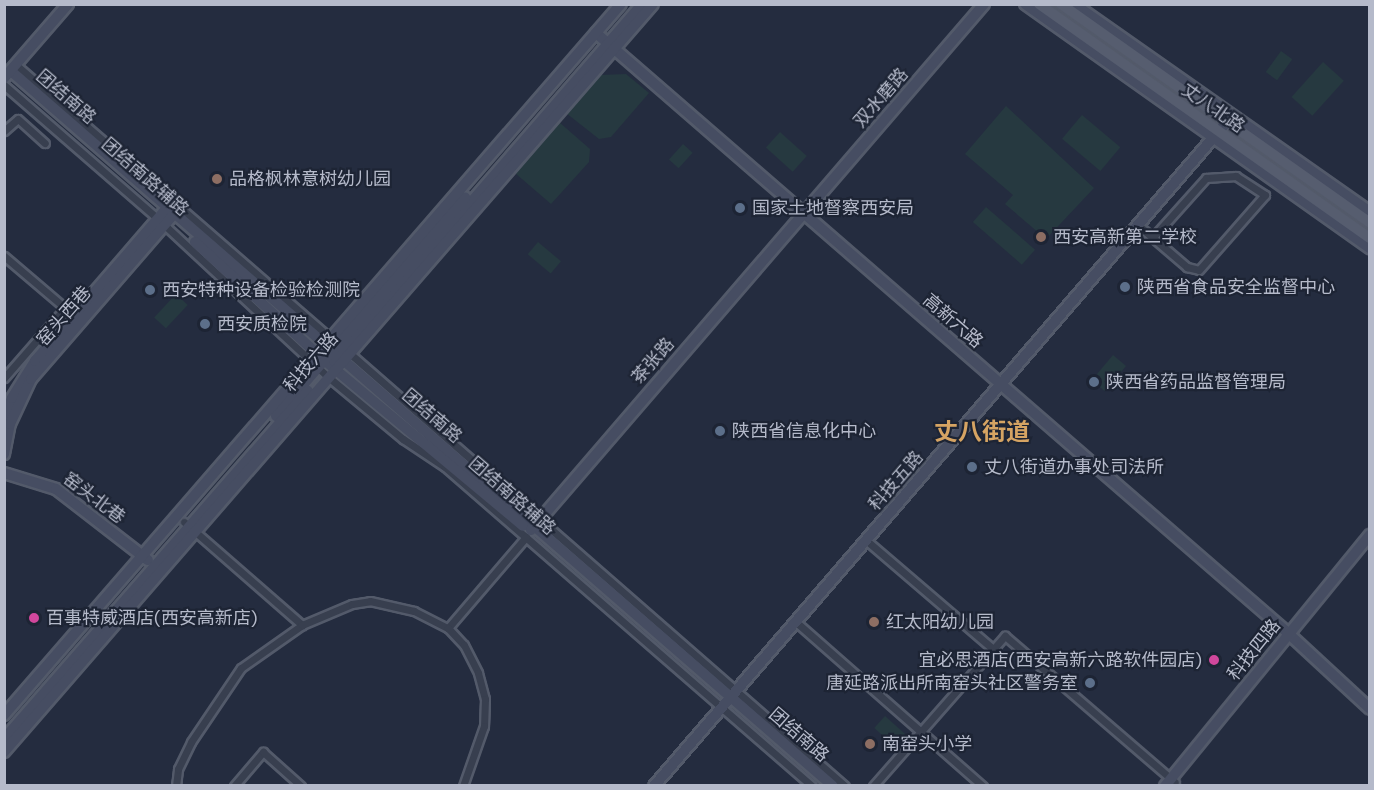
<!DOCTYPE html>
<meta charset="utf-8">
<style>
body{margin:0}
#map{position:relative;width:1374px;height:790px;overflow:hidden;background:#242c3f;font-family:"DM Sans","Noto Sans SC",sans-serif}
div>[style]{position:absolute}
[style*='--x']{left:calc(var(--x)*1px);top:calc(var(--y)*1px);width:calc(var(--w)*1px);rotate:calc(var(--a)*1deg)}
.green>*{inset:0;background:#263940;transform-origin:0 0}
.roads{filter:drop-shadow(2px 0 #535a6a) drop-shadow(-2px 0 #535a6a) drop-shadow(0 2px #535a6a) drop-shadow(0 -2px #535a6a)}
.street>*{height:7px;margin:-3.5px;padding:0 3.5px;transform-origin:3.5px;border-radius:3.5px;background:#383f4f}
.secondary>*{height:10px;margin:-5px;padding:0 5px;transform-origin:5px;border-radius:5px;background:#464d62}
.primary>*{height:10px;margin:-5px;padding:0 5px;transform-origin:5px;border-radius:5px;background:#565d6f}
.dots>*{width:16px;height:16px;translate:-50% -50%;box-sizing:border-box;border:3px solid #1d2434;border-radius:50%}
span{translate:-50% -50%;white-space:nowrap;text-align:center;line-height:1.15;-webkit-text-stroke:4.5px #1d2434;paint-order:stroke}
.street-label{font-size:18px;color:#b5baca}
.poi-label{font-size:18px;color:#b5baca}
.left{translate:0 -50%;text-align:left}
.right{translate:-100% -50%;text-align:right}
.district-label{font-size:24px;color:#d6a463;font-weight:700}
.frame{position:absolute;inset:0;border:6px solid #b5baca;pointer-events:none}
</style>
<div id="map">
<div class="green">
<i style="left:1281px;top:51px;width:14px;height:26px;rotate:36deg"></i>
<i style="left:1323px;top:62px;width:28px;height:47px;rotate:42deg"></i>
<i style="clip-path:polygon(626px 74px,649px 93px,611px 137px,599px 139px,566px 113px,600px 75px)"></i>
<i style="clip-path:polygon(1006px 106px,1094px 188px,1046px 239px,1005px 204px,1013px 195px,965px 154px)"></i>
<i style="left:1082px;top:115px;width:50px;height:31px;rotate:40deg"></i>
<i style="clip-path:polygon(559px 122px,590px 149px,589px 162px,551px 204px,515px 173px)"></i>
<i style="left:780px;top:132px;width:36px;height:21px;rotate:42deg"></i>
<i style="left:683px;top:144px;width:13px;height:21px;rotate:42deg"></i>
<i style="left:986px;top:207px;width:65px;height:20px;rotate:41deg"></i>
<i style="left:538px;top:242px;width:30px;height:16px;rotate:40deg"></i>
<i style="left:176px;top:294px;width:16px;height:32px;rotate:43deg"></i>
<i style="left:1113px;top:355px;width:17px;height:33px;rotate:40deg"></i>
<i style="left:885px;top:716px;width:30px;height:16px;rotate:42deg"></i>
</div>
<div class="roads">
<div class="street">
<i style="--x:16;--y:65;--w:421;--a:41"></i>
<i style="--x:4;--y:85;--w:204;--a:41"></i>
<i style="--x:158;--y:219;--w:231;--a:42.9"></i>
<i style="--x:327;--y:376;--w:99;--a:39.7"></i>
<i style="--x:403;--y:439;--w:50;--a:33.7"></i>
<i style="--x:445;--y:467;--w:486;--a:41"></i>
<i style="--x:4;--y:131;--w:18;--a:-41"></i>
<i style="--x:18;--y:119;--w:36;--a:42"></i>
<i style="--x:1138;--y:225;--w:65;--a:40.6"></i>
<i style="--x:1187;--y:267;--w:12;--a:14"></i>
<i style="--x:1199;--y:270;--w:100;--a:-48.7"></i>
<i style="--x:1265;--y:195;--w:35;--a:-147"></i>
<i style="--x:1236;--y:176;--w:30;--a:176"></i>
<i style="--x:1206;--y:178;--w:79;--a:131.9"></i>
<i style="--x:4;--y:256;--w:80;--a:40.4"></i>
<i style="--x:65;--y:308;--w:93;--a:131.1"></i>
<i style="--x:347;--y:351;--w:661;--a:41.14"></i>
<i style="--x:184;--y:522;--w:157;--a:41.1"></i>
<i style="--x:867;--y:541;--w:166;--a:40.6"></i>
<i style="--x:796;--y:622;--w:249;--a:41.3"></i>
<i style="--x:448;--y:628;--w:120;--a:-49.4"></i>
<i style="--x:176;--y:786;--w:17;--a:-83"></i>
<i style="--x:178;--y:769;--w:30;--a:-64"></i>
<i style="--x:191;--y:742;--w:89;--a:-56"></i>
<i style="--x:241;--y:668;--w:75;--a:-35.2"></i>
<i style="--x:302;--y:625;--w:54;--a:-22.8"></i>
<i style="--x:352;--y:604;--w:18;--a:-9"></i>
<i style="--x:370;--y:601;--w:45;--a:12.8"></i>
<i style="--x:414;--y:611;--w:38;--a:27"></i>
<i style="--x:448;--y:628;--w:23;--a:47"></i>
<i style="--x:464;--y:645;--w:31;--a:63"></i>
<i style="--x:478;--y:673;--w:27;--a:75"></i>
<i style="--x:485;--y:699;--w:27;--a:92"></i>
<i style="--x:484;--y:726;--w:64;--a:109.3"></i>
<i style="--x:234;--y:786;--w:45;--a:-49.5"></i>
<i style="--x:263;--y:752;--w:51;--a:41.8"></i>
<i style="--x:873;--y:786;--w:200;--a:-48.7"></i>
<i style="--x:1005;--y:636;--w:224;--a:40.7"></i>
</div>
<div class="secondary">
<i style="--x:1025;--y:4;--w:423;--a:35.3"></i>
<i style="--x:1074;--y:4;--w:362;--a:35.1"></i>
<i style="--x:596;--y:33;--w:917;--a:40.93"></i>
<i style="--x:1289;--y:634;--w:110;--a:42.8"></i>
<i style="--x:11;--y:71;--w:1089;--a:41.02"></i>
<i style="--x:4;--y:78;--w:98;--a:-49.1"></i>
<i style="--x:195;--y:242;--w:175;--a:42.5"></i>
<i style="--x:324;--y:360;--w:259;--a:39.8"></i>
<i style="--x:334;--y:361;--w:472;--a:-49.2"></i>
<i style="--x:276;--y:416;--w:289;--a:-49.1"></i>
<i style="--x:4;--y:419;--w:22;--a:-69"></i>
<i style="--x:12;--y:398;--w:44;--a:-58.1"></i>
<i style="--x:35;--y:361;--w:202;--a:-49.2"></i>
<i style="--x:4;--y:454;--w:31;--a:-79"></i>
<i style="--x:10;--y:424;--w:50;--a:-65"></i>
<i style="--x:31;--y:379;--w:218;--a:-49.1"></i>
<i style="--x:4;--y:473;--w:54;--a:17.1"></i>
<i style="--x:56;--y:489;--w:116;--a:37.7"></i>
<i style="--x:531;--y:530;--w:694;--a:-49.26"></i>
<i style="--x:4;--y:715;--w:941;--a:-49.05"></i>
<i style="--x:4;--y:739;--w:462;--a:-48.9"></i>
<i style="--x:4;--y:752;--w:990;--a:-49.05"></i>
<i style="--x:654;--y:786;--w:885;--a:-49.22"></i>
<i style="--x:1165;--y:786;--w:324;--a:-50.8"></i>
</div>
<div class="primary">
<i style="--x:1039;--y:4;--w:405;--a:35.3"></i>
<i style="--x:1061;--y:4;--w:379;--a:35.3"></i>
</div>
</div>
<div class="dots">
<i style="left:217px;top:179px;background:#8d6e63"></i>
<i style="left:740px;top:208px;background:#5c6f8a"></i>
<i style="left:1041px;top:237px;background:#8d6e63"></i>
<i style="left:1125px;top:287px;background:#5c6f8a"></i>
<i style="left:150px;top:290px;background:#5c6f8a"></i>
<i style="left:205px;top:324px;background:#5c6f8a"></i>
<i style="left:1094px;top:382px;background:#5c6f8a"></i>
<i style="left:720px;top:431px;background:#5c6f8a"></i>
<i style="left:972px;top:467px;background:#5c6f8a"></i>
<i style="left:34px;top:618px;background:#d1479c"></i>
<i style="left:874px;top:622px;background:#8d6e63"></i>
<i style="left:1214px;top:660px;background:#d1479c"></i>
<i style="left:1090px;top:683px;background:#5c6f8a"></i>
<i style="left:870px;top:744px;background:#8d6e63"></i>
</div>
<div class="street-label">
<span style="left:66px;top:97px;rotate:41deg">团结南路</span>
<span style="left:881px;top:98px;rotate:-49deg">双水磨路</span>
<span style="left:1213px;top:108px;rotate:35deg">丈八北路</span>
<span style="left:145px;top:177px;rotate:41deg">团结南路辅路</span>
<span style="left:64px;top:316px;rotate:-49deg">窑头西巷</span>
<span style="left:953px;top:321px;rotate:41deg">高新六路</span>
<span style="left:653px;top:361px;rotate:-49deg">茶张路</span>
<span style="left:311px;top:362px;rotate:-49deg">科技六路</span>
<span style="left:432px;top:416px;rotate:41deg">团结南路</span>
<span style="left:896px;top:481px;rotate:-49deg">科技五路</span>
<span style="left:512px;top:496px;rotate:41deg">团结南路辅路</span>
<span style="left:94px;top:498px;rotate:37deg">窑头北巷</span>
<span style="left:1254px;top:650px;rotate:-51deg">科技四路</span>
<span style="left:799px;top:735px;rotate:41deg">团结南路</span>
</div>
<div class="poi-label">
<span class="left" style="left:229px;top:179px">品格枫林意树幼儿园</span>
<span class="left" style="left:752px;top:208px">国家土地督察西安局</span>
<span class="left" style="left:1053px;top:237px">西安高新第二学校</span>
<span class="left" style="left:1137px;top:287px">陕西省食品安全监督中心</span>
<span class="left" style="left:162px;top:290px">西安特种设备检验检测院</span>
<span class="left" style="left:217px;top:324px">西安质检院</span>
<span class="left" style="left:1106px;top:382px">陕西省药品监督管理局</span>
<span class="left" style="left:732px;top:431px">陕西省信息化中心</span>
<span class="left" style="left:984px;top:467px">丈八街道办事处司法所</span>
<span class="left" style="left:46px;top:618px">百事特威酒店(西安高新店)</span>
<span class="left" style="left:886px;top:622px">红太阳幼儿园</span>
<span class="right" style="left:1202px;top:660px">宜必思酒店(西安高新六路软件园店)</span>
<span class="right" style="left:1078px;top:683px">唐延路派出所南窑头社区警务室</span>
<span class="left" style="left:882px;top:744px">南窑头小学</span>
</div>
<div class="district-label">
<span style="left:982px;top:432px">丈八街道</span>
</div>
<div class="frame"></div>
</div>
